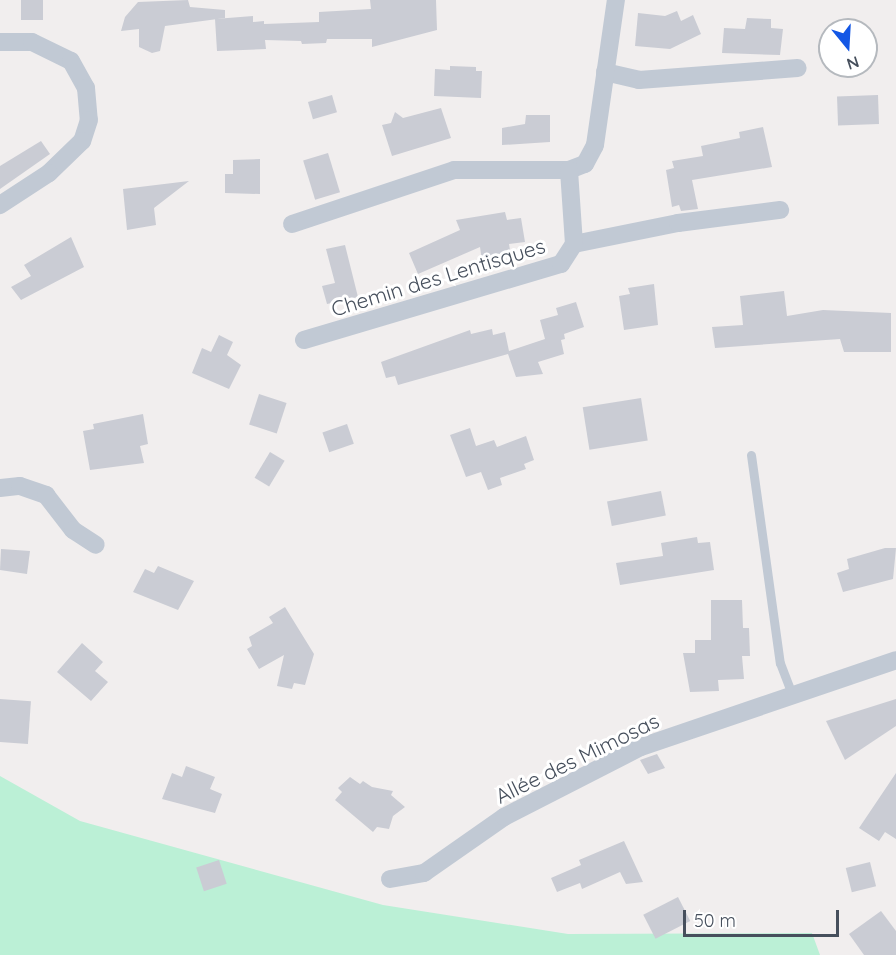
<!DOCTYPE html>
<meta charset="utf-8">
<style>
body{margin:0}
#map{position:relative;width:896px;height:955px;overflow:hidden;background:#f1eeee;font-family:Quicksand,sans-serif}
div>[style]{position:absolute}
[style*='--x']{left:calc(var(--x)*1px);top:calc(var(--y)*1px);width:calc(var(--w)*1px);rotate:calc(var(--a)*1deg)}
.green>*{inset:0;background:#bbf0d6}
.building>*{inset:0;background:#caccd4;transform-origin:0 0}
.lane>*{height:9px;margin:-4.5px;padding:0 4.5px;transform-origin:4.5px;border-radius:4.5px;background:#c1c9d4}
.street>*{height:18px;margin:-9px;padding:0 9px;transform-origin:9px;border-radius:9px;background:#c1c9d4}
span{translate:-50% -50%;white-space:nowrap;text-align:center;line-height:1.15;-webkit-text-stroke:6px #fff;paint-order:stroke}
.street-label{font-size:21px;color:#464f5c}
.north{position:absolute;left:818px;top:18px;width:60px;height:60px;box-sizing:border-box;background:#fff;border:2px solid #b5b9be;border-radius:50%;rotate:162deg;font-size:16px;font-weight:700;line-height:24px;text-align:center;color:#464f5c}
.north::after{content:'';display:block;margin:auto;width:21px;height:27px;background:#1457e5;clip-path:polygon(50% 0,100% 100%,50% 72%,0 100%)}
.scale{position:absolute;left:683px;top:910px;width:156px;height:27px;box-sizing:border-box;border:3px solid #464f5c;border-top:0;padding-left:8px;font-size:18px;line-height:21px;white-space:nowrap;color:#464f5c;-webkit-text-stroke:4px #fff;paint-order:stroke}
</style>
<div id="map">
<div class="green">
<i style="clip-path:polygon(0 776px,80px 821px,383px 905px,568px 934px,812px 933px,820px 955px,0 955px)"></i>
</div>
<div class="building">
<i style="left:21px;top:0;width:22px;height:20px"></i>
<i style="clip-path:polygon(188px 0,190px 7px,225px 10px,225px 18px,165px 26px,160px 51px,152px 53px,139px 47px,139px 29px,121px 31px,125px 17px,138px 2px)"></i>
<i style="clip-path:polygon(370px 0,436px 0,437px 30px,372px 47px,372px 39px,327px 39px,326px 43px,302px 44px,301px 41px,265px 40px,266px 49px,217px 51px,215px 19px,253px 16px,253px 22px,264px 21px,264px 24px,319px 22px,319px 12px,371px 9px)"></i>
<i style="clip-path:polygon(677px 11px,681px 21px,693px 15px,701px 34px,670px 49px,635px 46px,638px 13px,665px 16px)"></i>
<i style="clip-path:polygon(747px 18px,771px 19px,771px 28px,783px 29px,780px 55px,722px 53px,724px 28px,745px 29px)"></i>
<i style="clip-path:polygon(450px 66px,476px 67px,476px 71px,482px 71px,481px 98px,434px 96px,435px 69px,450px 70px)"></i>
<i style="left:332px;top:95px;width:18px;height:25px;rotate:74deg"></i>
<i style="left:878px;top:95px;width:29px;height:41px;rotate:88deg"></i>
<i style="clip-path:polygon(441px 108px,451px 138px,392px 156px,382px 125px,391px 123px,395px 112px,403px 118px)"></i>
<i style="clip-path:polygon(526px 115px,550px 115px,550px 142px,502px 145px,502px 128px,525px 124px)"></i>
<i style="clip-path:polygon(763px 127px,772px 167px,692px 180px,698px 209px,681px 211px,679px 205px,672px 207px,666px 170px,674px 168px,672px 161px,703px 156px,701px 146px,740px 138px,739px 132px)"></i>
<i style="clip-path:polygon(41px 141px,50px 154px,0 189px,0 166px)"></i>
<i style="left:328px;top:153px;width:41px;height:26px;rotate:73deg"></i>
<i style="clip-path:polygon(260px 159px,260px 194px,225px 193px,225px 174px,233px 174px,233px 160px)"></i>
<i style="clip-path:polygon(189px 181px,154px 208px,156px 225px,127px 230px,123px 189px)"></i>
<i style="clip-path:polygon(505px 212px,507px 220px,521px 218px,525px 242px,509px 244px,511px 256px,482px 261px,480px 247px,418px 274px,409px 253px,460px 230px,456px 220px)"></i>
<i style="clip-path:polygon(71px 237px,84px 267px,21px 300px,11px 287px,31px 276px,24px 265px)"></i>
<i style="clip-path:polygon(345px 245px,358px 297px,327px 304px,322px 286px,335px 283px,326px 249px)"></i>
<i style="clip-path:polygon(654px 284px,658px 325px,624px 330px,619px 296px,630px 294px,628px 288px)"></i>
<i style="clip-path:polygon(784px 291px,787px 316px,823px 310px,891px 313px,891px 352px,844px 352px,840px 339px,715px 348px,712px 327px,743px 325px,740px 296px)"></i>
<i style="clip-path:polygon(576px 302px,584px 327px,564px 334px,565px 339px,561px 340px,564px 354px,538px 362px,543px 374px,516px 377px,508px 354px,398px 385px,395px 376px,386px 378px,381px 362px,470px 330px,471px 334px,492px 329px,493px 335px,505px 332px,509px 351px,545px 339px,540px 320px,558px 315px,556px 308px)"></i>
<i style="clip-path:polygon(219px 335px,233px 342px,227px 355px,241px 365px,229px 389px,192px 373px,202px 348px,211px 352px)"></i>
<i style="left:259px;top:394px;width:29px;height:32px;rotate:18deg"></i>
<i style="left:641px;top:398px;width:43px;height:59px;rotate:81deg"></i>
<i style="clip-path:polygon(143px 414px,148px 444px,140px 446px,144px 463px,90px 470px,83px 431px,94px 429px,93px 424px)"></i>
<i style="left:347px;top:424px;width:21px;height:26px;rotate:71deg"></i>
<i style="clip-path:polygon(470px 428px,476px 446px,494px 440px,497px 447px,526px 436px,534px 460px,524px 464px,526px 469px,500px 478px,502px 485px,488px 490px,481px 472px,466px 477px,450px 435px)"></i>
<i style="left:270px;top:452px;width:17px;height:30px;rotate:31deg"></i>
<i style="left:661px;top:491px;width:25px;height:55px;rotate:79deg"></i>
<i style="clip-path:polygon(697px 537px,698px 543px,710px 542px,714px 570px,620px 585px,616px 563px,663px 556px,661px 543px)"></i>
<i style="clip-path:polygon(885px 548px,896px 548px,893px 579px,843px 592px,837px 573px,849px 569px,847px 559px)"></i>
<i style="clip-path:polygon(1px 549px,30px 551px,27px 574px,0 570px)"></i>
<i style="clip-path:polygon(158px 566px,194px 581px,178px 610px,133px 592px,145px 569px,154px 573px)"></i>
<i style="clip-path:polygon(711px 600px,742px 600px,743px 628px,749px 628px,750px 656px,742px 656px,744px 679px,718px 680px,719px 691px,690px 692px,683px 653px,695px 653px,695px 640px,711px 640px)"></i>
<i style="clip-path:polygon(285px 607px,314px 654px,305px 685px,294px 683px,292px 689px,277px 686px,284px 655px,259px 669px,247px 649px,252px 646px,249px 637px,273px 623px,269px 617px)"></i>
<i style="clip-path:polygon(82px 643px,103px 662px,95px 671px,108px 682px,91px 701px,57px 672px)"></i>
<i style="left:0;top:699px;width:31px;height:43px;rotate:4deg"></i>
<i style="clip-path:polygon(896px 699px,896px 726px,845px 760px,826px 721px)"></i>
<i style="clip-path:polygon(657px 754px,665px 768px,648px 774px,640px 760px)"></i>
<i style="clip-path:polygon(186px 766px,215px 777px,210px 789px,222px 794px,215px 813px,162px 799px,172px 773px,182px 777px)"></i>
<i style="clip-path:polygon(896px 773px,896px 839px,885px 832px,879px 841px,859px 828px)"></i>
<i style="clip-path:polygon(350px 777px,360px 784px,363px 781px,372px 787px,393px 791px,391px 795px,405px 807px,393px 816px,389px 829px,377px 827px,373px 832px,335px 800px,342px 792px,338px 788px)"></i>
<i style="clip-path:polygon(624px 841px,643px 882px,626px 884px,620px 872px,582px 889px,580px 883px,557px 892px,551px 878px,581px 865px,579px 860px)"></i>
<i style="left:219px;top:860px;width:25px;height:24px;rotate:72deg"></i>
<i style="left:870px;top:862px;width:25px;height:25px;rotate:76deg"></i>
<i style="left:678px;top:897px;width:27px;height:39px;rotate:63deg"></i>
<i style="clip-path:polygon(881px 911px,896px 931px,896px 955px,864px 955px,849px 934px)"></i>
</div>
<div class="lane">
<i style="--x:751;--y:455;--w:210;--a:82.1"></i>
<i style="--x:780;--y:663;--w:34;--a:69"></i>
</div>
<div class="street">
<i style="--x:0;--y:42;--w:32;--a:0"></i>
<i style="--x:32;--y:42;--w:43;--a:26"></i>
<i style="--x:71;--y:61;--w:31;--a:61"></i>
<i style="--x:86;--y:88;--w:32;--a:85"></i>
<i style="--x:89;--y:120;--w:22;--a:108"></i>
<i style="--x:82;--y:141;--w:46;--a:135.9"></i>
<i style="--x:49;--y:173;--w:59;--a:146.9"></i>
<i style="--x:605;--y:72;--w:35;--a:13"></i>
<i style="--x:639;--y:80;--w:159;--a:-4.3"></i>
<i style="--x:292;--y:224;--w:171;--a:-18.4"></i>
<i style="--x:454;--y:170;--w:115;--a:0"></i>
<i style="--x:569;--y:170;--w:17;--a:-21"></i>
<i style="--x:585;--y:164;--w:21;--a:-62"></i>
<i style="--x:595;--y:145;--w:147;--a:-81.8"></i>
<i style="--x:574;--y:244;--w:106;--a:-11.4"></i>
<i style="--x:678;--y:223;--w:103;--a:-7.3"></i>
<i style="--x:304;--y:340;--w:268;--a:-16.5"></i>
<i style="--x:561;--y:264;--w:24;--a:-57"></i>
<i style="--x:574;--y:244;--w:74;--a:-93.9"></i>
<i style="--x:0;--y:488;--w:20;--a:-6"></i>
<i style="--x:20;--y:486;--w:28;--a:19"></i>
<i style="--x:46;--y:495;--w:44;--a:52.4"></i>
<i style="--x:73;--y:530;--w:27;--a:33"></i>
<i style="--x:390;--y:879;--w:35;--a:-10"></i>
<i style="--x:424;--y:873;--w:98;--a:-35"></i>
<i style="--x:504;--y:817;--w:154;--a:-27.1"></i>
<i style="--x:641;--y:747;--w:269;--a:-18.8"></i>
</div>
<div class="street-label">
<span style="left:438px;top:277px;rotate:-17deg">Chemin des Lentisques</span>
<span style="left:577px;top:758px;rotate:-26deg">Allée des Mimosas</span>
</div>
<div class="north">N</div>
<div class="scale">50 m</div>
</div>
